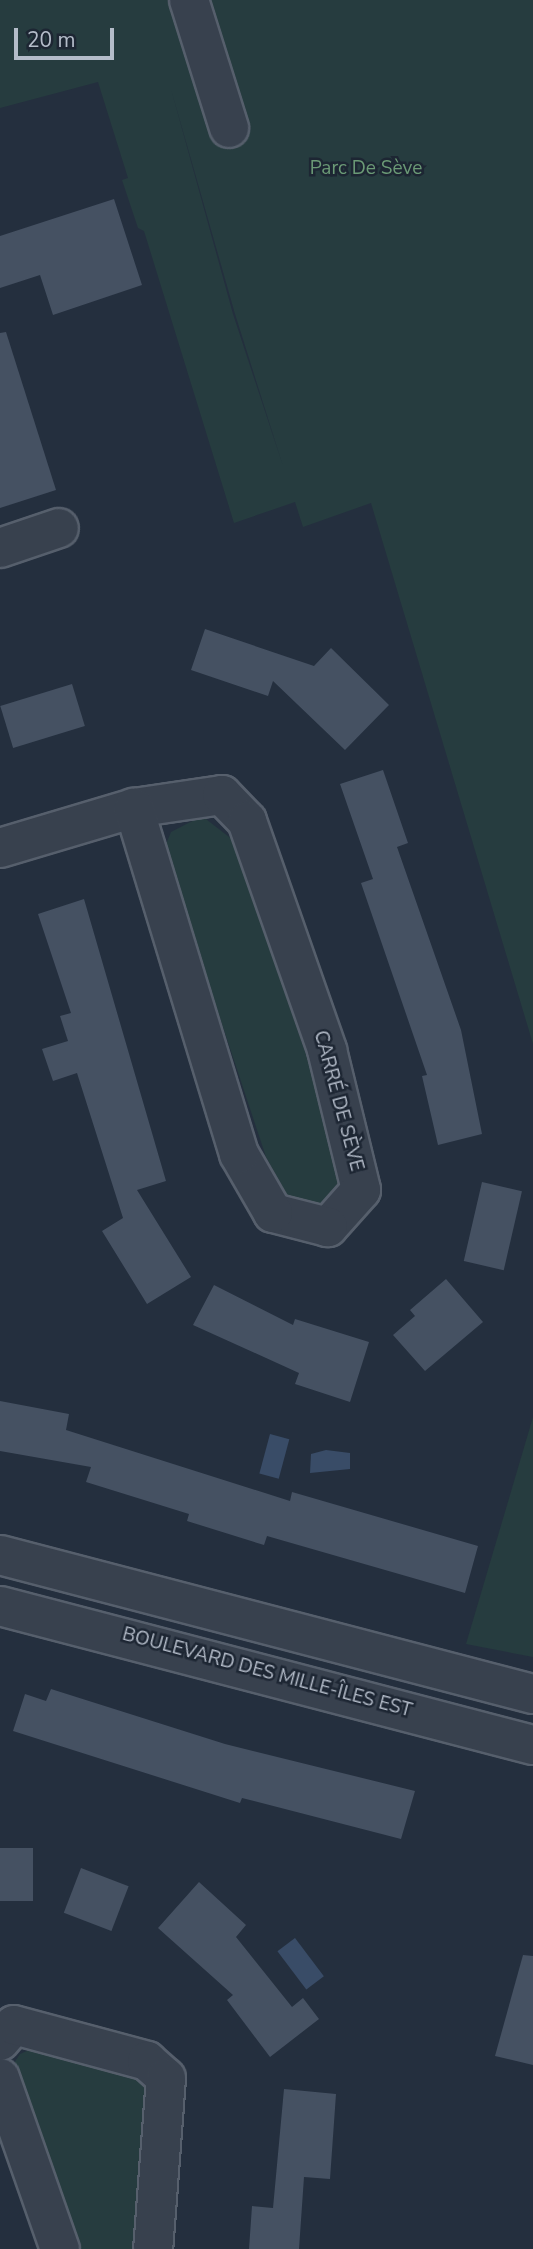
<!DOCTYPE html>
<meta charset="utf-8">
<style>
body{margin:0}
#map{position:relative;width:533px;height:2249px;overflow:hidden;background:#242f3e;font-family:"Nunito Sans",sans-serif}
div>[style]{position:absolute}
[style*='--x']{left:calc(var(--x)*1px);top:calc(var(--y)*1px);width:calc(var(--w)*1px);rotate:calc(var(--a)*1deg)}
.green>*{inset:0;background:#263c3f}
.water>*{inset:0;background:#394c67;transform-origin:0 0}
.building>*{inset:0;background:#455162;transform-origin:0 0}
.roads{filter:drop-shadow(2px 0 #565f6c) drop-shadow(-2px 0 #565f6c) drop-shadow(0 2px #565f6c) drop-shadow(0 -2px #565f6c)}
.minor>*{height:38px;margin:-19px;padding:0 19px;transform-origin:19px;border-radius:19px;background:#38414e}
span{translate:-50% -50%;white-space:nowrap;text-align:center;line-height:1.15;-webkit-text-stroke:5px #1d2633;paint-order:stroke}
.park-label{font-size:19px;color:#6b9a76}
.street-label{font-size:19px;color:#b4bcc9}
.scale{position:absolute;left:14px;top:28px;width:100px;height:32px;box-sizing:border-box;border:4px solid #b4bcc9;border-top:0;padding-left:9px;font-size:21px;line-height:24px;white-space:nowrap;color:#b4bcc9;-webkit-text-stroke:5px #1d2633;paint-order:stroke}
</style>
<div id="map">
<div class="green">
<i style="clip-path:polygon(evenodd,0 0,533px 0,533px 1044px,371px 503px,303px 527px,295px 502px,234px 523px,144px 231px,138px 228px,122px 180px,128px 178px,98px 82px,0 108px,0 0,171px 89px,235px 314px,283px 466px,233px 314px,171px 89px)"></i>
<i style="clip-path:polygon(202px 816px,233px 840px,315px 1081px,344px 1186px,327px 1206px,290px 1200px,266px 1157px,164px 849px,171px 832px)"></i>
<i style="clip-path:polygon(533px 1417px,533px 1657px,466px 1644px)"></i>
<i style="clip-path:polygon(36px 2047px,146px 2080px,152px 2092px,140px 2249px,73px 2249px,10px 2069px,20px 2054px)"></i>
</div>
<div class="water">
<i style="left:270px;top:1434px;width:20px;height:41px;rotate:15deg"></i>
<i style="clip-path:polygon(326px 1450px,350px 1453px,350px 1469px,310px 1473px,311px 1454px)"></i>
<i style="left:295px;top:1938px;width:48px;height:22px;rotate:53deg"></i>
</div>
<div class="building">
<i style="clip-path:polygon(114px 199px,142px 285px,53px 315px,40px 275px,0 288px,0 236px)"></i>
<i style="clip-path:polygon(6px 332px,56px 490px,0 508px,0 333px)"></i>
<i style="clip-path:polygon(205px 629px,314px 666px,331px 648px,389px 705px,345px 750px,273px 681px,268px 696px,191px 670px)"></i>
<i style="left:72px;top:684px;width:44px;height:75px;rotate:73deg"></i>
<i style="clip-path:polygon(383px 770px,408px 843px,397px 847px,461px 1030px,482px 1134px,438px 1145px,422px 1076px,427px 1075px,361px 883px,373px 879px,340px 784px)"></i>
<i style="clip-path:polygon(84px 899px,166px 1181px,137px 1190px,191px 1277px,147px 1304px,102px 1231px,123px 1218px,77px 1073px,53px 1081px,42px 1049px,68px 1041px,60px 1016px,71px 1013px,38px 914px)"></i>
<i style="left:482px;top:1182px;width:41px;height:81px;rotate:13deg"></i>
<i style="clip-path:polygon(446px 1279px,483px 1322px,425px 1371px,393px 1335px,415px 1316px,410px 1310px)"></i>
<i style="clip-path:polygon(214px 1285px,293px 1325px,295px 1319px,369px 1342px,350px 1402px,295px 1384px,299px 1373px,193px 1325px)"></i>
<i style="clip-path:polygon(0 1401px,69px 1414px,66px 1430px,290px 1501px,292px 1492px,478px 1546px,465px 1593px,267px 1536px,264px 1545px,187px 1521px,189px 1514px,86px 1482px,91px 1467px,0 1451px)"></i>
<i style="clip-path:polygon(51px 1689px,225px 1744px,415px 1791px,401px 1839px,242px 1798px,240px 1803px,13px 1731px,25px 1694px,46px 1701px)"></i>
<i style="left:0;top:1848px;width:33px;height:53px"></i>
<i style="left:81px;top:1868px;width:51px;height:48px;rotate:21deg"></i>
<i style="clip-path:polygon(199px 1882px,246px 1925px,236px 1937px,292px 2007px,303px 1998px,319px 2019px,270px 2057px,227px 2000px,233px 1995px,158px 1928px)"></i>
<i style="clip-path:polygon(523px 1955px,533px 1956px,533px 2065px,495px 2056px)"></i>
<i style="clip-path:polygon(284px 2089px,336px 2094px,330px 2179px,304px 2177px,299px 2249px,249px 2249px,252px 2206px,273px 2208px)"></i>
</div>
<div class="roads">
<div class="minor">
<i style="--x:189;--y:0;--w:134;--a:72.6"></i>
<i style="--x:0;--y:548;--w:62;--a:-18.7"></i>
<i style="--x:0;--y:848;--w:140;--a:-16.6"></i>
<i style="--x:134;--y:808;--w:89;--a:-8.4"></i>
<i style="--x:222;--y:795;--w:36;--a:46"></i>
<i style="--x:247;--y:821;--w:243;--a:70.7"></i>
<i style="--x:327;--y:1050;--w:144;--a:76.3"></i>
<i style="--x:361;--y:1190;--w:50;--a:131.7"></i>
<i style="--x:328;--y:1227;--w:57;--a:-165.7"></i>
<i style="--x:273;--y:1213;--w:68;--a:-120"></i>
<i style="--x:239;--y:1154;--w:362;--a:-106.9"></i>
<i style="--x:0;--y:1555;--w:551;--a:14.62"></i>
<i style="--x:0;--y:1606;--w:551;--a:14.62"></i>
<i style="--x:0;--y:2041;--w:21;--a:-49"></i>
<i style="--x:14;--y:2025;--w:138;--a:15.1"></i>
<i style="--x:147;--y:2061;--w:25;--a:42"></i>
<i style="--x:166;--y:2078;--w:171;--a:94.3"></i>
<i style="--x:0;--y:2078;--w:181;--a:70.7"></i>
</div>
</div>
<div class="park-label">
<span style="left:366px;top:169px">Parc De Sève</span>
</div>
<div class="street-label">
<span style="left:338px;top:1101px;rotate:75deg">CARRÉ DE SÈVE</span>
<span style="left:267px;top:1673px;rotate:15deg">BOULEVARD DES MILLE-ÎLES EST</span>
</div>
<div class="scale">20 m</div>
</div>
